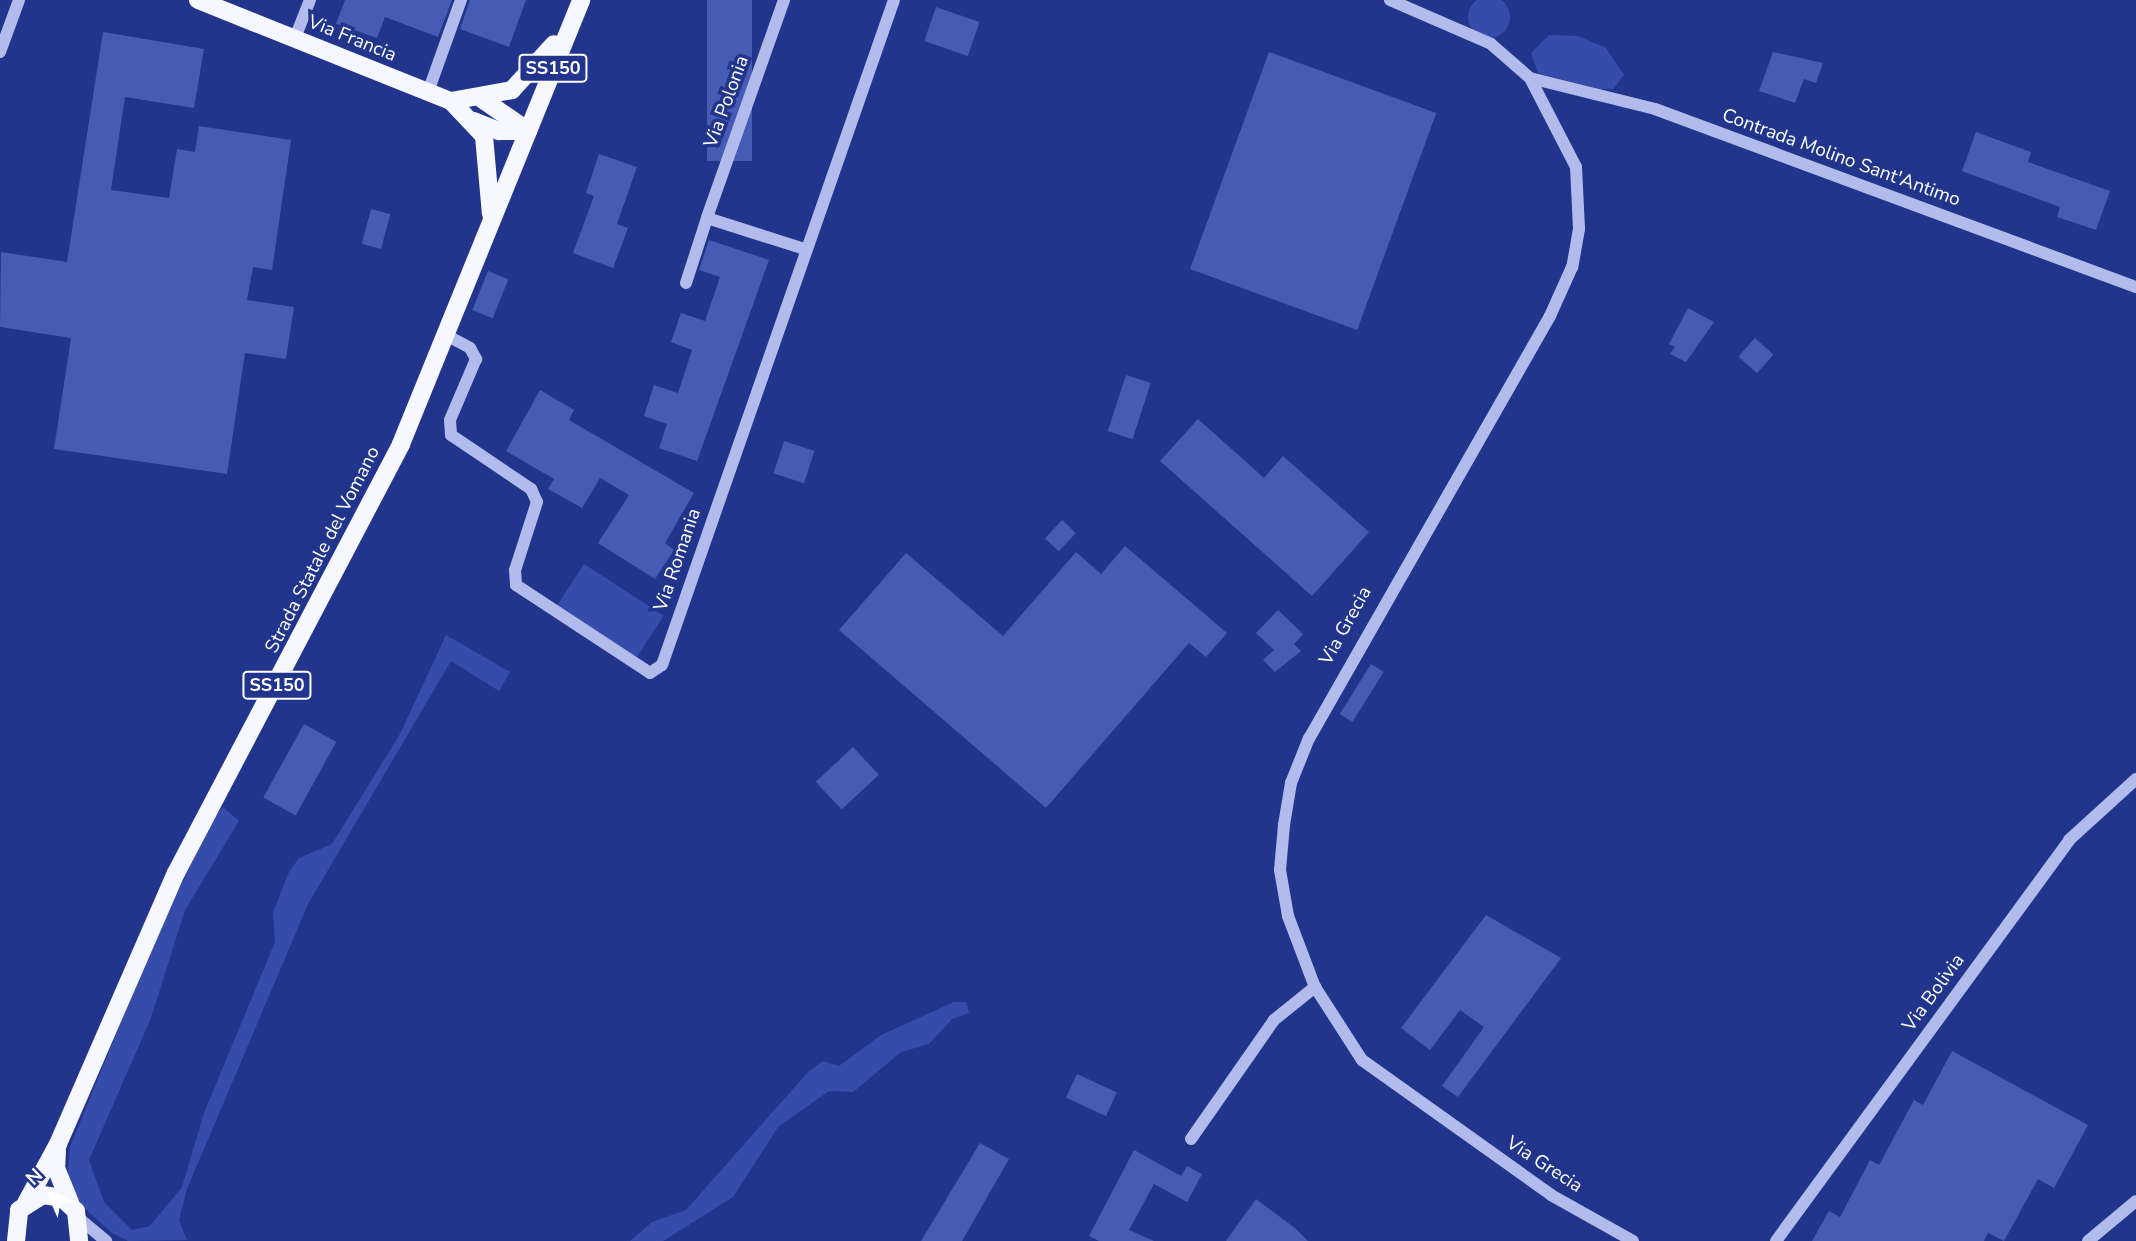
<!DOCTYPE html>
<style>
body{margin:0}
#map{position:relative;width:2136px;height:1241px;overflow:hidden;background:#22358d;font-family:"Nunito Sans",sans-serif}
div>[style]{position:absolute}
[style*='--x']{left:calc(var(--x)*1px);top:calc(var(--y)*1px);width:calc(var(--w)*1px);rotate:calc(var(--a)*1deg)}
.green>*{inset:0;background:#364cab;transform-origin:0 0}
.round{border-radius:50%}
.building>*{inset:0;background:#465bb3;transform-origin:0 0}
.minor>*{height:12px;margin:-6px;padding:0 6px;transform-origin:6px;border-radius:6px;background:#b1bcec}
.major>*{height:18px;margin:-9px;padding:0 9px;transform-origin:9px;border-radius:9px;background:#f6f7ff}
span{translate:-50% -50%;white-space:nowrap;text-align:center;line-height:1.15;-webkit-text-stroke:7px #22358d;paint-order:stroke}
.shield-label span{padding:2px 5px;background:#22358d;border:2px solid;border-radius:5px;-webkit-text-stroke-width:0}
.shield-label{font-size:18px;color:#fff;font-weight:700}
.street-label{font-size:19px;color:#fff}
.north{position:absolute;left:14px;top:1157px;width:70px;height:70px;-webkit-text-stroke:5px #22358d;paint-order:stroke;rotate:316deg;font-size:19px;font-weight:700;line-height:28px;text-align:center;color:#fff}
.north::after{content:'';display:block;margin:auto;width:24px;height:32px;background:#fff;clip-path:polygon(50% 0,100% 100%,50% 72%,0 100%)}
</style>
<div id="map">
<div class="green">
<i class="round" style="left:1468px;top:-4px;width:42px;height:42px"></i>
<i style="clip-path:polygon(1549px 35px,1578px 36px,1606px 48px,1624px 75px,1613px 89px,1600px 89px,1538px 73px,1531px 53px)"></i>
<i style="left:584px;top:564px;width:95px;height:51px;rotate:33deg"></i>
<i style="clip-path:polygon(446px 635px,510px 672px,499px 691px,451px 661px,308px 904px,187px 1189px,179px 1220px,187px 1240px,128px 1241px,112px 1233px,81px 1205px,67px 1178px,70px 1147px,160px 927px,212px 822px,223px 807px,239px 821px,185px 910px,151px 1018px,89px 1160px,104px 1202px,132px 1230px,150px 1226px,182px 1187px,204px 1113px,275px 942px,273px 912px,289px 872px,299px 858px,332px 844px,400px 734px)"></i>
<i style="clip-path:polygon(954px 1002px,966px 1002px,969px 1013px,952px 1019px,929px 1044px,901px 1052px,853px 1092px,829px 1091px,778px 1127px,733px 1197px,663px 1241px,630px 1241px,652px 1222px,686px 1210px,809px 1071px,823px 1061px,839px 1066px,881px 1035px)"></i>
</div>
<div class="building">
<i style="clip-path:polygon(345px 0,452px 0,438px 37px,385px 17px,377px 38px,336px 24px)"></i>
<i style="clip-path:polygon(470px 0,526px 0,509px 47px,460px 29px)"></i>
<i style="left:707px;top:0;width:45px;height:161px"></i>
<i style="left:936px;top:7px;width:46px;height:36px;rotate:19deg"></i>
<i style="clip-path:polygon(103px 32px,204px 49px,194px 108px,125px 97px,111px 190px,169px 198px,177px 149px,195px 152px,199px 126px,291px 140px,272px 270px,253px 267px,247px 300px,294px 307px,286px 359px,245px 353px,227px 474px,54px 449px,71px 338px,0 327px,1px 252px,67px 262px)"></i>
<i style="left:1269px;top:52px;width:178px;height:231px;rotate:20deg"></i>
<i style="clip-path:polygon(1773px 52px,1823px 63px,1816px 83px,1804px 79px,1795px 103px,1759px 91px)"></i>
<i style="clip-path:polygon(1976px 132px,2031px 152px,2028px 162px,2110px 191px,2096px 230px,2057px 217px,2060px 207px,1962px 171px)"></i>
<i style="clip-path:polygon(599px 154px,637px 167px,617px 224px,628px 228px,613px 268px,573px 253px,594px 196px,586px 193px)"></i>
<i style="left:371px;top:209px;width:20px;height:36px;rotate:15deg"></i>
<i style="clip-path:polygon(709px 240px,769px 260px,697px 461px,659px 448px,667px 424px,644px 416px,654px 385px,678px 393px,692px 350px,671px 342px,681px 313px,705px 321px,720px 277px,699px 270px)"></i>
<i style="left:488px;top:271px;width:22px;height:42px;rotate:22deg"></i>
<i style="clip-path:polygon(1688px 308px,1714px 322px,1686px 362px,1670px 354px,1675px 347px,1669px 344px)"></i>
<i style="left:1755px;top:338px;width:25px;height:25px;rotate:42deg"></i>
<i style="left:1126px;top:375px;width:26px;height:59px;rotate:18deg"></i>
<i style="clip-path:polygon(540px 390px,574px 410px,569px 420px,694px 493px,665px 543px,674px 550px,655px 579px,598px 543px,629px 495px,600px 478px,582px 508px,548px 489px,554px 479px,506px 451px)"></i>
<i style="clip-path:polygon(1198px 419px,1264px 478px,1283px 456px,1369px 532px,1312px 596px,1160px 461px)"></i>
<i style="left:784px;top:441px;width:32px;height:34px;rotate:18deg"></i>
<i style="left:1062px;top:520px;width:19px;height:25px;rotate:43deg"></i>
<i style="clip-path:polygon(1125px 546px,1227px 633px,1206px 657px,1189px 643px,1046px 808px,839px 630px,906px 553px,1003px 636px,1076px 552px,1101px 574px)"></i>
<i style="clip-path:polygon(1278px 610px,1303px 634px,1294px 644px,1301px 651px,1275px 672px,1263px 660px,1274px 650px,1256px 633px)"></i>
<i style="left:1371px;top:664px;width:15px;height:59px;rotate:32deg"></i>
<i style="left:304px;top:724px;width:37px;height:84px;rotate:29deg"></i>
<i style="left:853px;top:747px;width:38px;height:51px;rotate:47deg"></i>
<i style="clip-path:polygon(1486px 915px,1561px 958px,1458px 1097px,1442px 1086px,1484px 1027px,1460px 1010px,1430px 1050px,1401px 1028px)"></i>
<i style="clip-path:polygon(1952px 1051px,2088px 1125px,2054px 1188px,2038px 1179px,2004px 1241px,1988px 1233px,1984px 1241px,1812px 1241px,1829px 1211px,1840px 1217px,1870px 1160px,1879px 1165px,1914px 1100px,1923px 1105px)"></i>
<i style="left:1077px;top:1074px;width:44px;height:26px;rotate:25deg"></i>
<i style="clip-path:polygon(980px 1143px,1009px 1159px,966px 1234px,962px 1241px,921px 1241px)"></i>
<i style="clip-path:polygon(1134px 1150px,1181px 1176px,1187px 1166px,1202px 1174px,1187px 1202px,1154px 1184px,1129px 1230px,1154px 1241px,1099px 1241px,1089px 1236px)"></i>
<i style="clip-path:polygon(1256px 1199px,1295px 1228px,1308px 1241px,1226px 1241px)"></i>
</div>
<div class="minor">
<i style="--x:784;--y:0;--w:231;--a:109.5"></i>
<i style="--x:707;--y:218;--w:103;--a:17.6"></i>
<i style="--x:1390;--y:0;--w:110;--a:23.5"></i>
<i style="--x:1491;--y:44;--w:52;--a:41.1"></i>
<i style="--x:1530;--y:78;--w:100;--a:62.7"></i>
<i style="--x:1576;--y:167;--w:62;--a:87.2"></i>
<i style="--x:1579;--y:229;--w:39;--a:100"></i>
<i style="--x:1572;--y:267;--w:54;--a:114.2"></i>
<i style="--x:1550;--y:316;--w:486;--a:119.7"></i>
<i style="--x:1309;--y:738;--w:48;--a:111.8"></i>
<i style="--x:1291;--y:783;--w:43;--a:99.5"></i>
<i style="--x:1284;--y:825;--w:45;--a:95.1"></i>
<i style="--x:1280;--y:870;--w:47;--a:80.1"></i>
<i style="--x:1288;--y:916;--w:76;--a:69.2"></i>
<i style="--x:1315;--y:987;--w:87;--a:57.2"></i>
<i style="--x:1362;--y:1060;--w:232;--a:35.5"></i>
<i style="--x:1551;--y:1195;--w:94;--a:29.3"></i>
<i style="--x:295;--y:38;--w:41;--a:-68.5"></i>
<i style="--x:0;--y:52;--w:55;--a:-69.9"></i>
<i style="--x:1530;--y:78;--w:129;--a:13.9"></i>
<i style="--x:1655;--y:109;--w:513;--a:20.31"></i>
<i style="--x:428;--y:92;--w:98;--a:-70.3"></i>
<i style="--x:686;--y:283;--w:68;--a:-72.1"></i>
<i style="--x:446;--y:335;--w:27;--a:28"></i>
<i style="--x:470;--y:348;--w:13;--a:61"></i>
<i style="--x:476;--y:359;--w:66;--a:113.1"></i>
<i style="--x:450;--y:420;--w:15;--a:86"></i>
<i style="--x:451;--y:435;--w:97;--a:34"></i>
<i style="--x:531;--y:489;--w:14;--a:65"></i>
<i style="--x:537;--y:502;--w:71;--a:107.9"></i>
<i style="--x:515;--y:570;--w:15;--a:86"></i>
<i style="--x:516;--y:585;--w:160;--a:33.3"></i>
<i style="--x:650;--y:673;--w:14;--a:-34"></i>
<i style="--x:662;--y:665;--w:704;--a:-70.77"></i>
<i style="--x:1191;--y:1139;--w:145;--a:-55.1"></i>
<i style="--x:1274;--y:1020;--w:53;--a:-38.8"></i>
<i style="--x:81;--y:1220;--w:33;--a:40"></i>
<i style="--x:1776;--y:1241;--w:497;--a:-53.8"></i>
<i style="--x:2069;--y:840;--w:91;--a:-42.3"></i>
<i style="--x:2088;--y:1241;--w:62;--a:-39.8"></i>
</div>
<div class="major">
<i style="--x:198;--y:0;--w:272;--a:21.8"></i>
<i style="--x:451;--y:101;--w:48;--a:46.7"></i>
<i style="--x:484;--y:136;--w:78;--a:84.9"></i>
<i style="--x:482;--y:99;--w:56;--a:34.8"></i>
<i style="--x:451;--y:101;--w:62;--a:-10.2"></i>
<i style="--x:512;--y:90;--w:62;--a:-47.6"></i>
<i style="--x:474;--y:121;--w:27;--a:22"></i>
<i style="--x:499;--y:131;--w:29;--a:0"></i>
<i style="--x:57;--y:1151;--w:17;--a:93"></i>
<i style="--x:56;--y:1168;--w:38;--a:68"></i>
<i style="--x:26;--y:1203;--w:67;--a:-61.5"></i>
<i style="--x:58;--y:1144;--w:296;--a:-66.5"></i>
<i style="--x:176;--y:873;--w:484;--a:-62.3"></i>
<i style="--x:401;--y:444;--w:479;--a:-67.9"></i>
<i style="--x:16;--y:1241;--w:31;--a:-84"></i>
<i style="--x:19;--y:1210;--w:28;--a:-32"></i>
<i style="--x:43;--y:1195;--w:19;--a:9"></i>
<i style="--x:62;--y:1198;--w:19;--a:43"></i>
<i style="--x:76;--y:1211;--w:30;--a:84"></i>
</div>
<div class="shield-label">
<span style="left:553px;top:68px">SS150</span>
<span style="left:277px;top:685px">SS150</span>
</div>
<div class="street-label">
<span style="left:352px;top:39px;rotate:22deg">Via Francia</span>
<span style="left:727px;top:102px;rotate:-70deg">Via Polonia</span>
<span style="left:1841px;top:158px;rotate:20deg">Contrada Molino Sant'Antimo</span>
<span style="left:323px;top:550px;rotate:-63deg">Strada Statale del Vomano</span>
<span style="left:678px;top:560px;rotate:-71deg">Via Romania</span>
<span style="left:1346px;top:626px;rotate:-61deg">Via Grecia</span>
<span style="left:1934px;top:993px;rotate:-54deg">Via Bolivia</span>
<span style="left:1544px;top:1165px;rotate:33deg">Via Grecia</span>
</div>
<div class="north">N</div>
</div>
